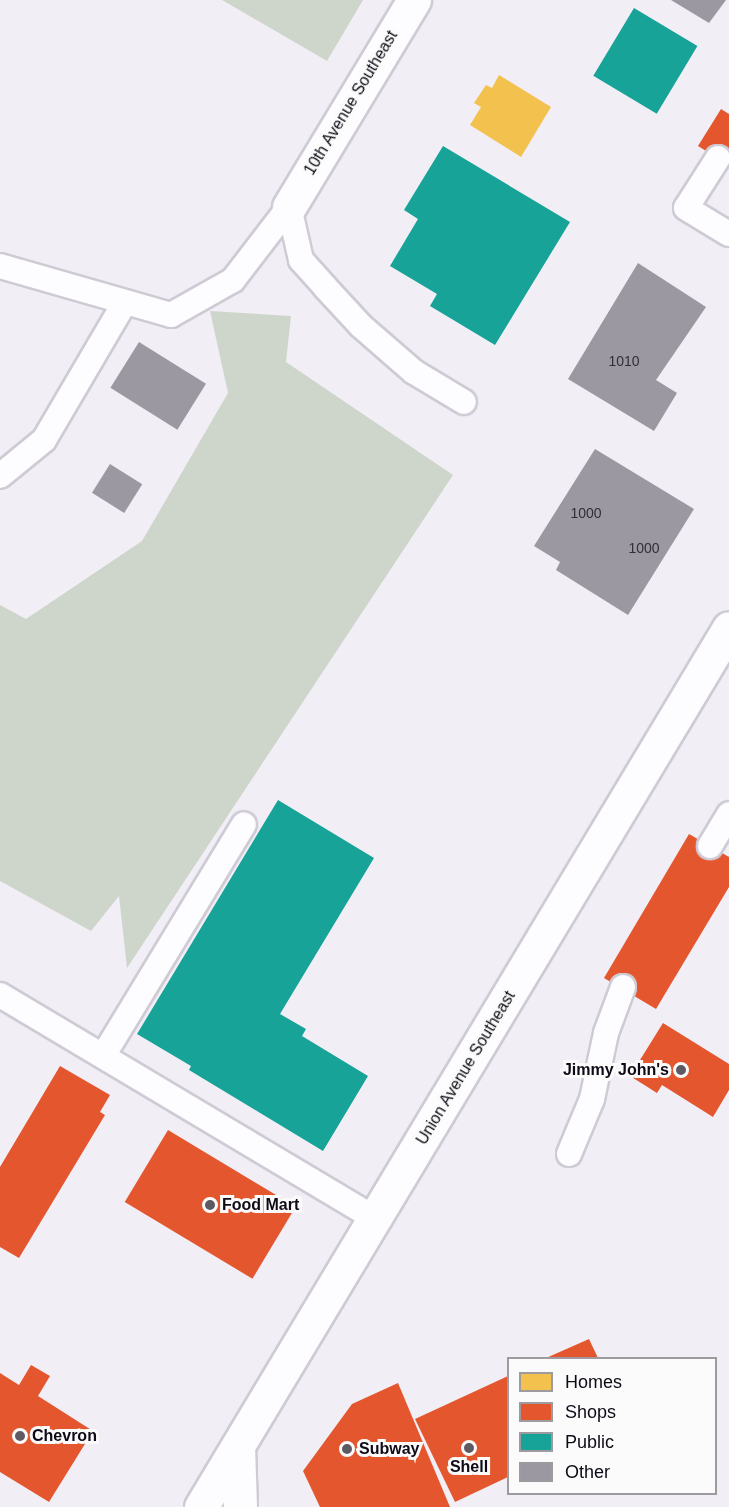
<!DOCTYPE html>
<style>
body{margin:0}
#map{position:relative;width:729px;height:1507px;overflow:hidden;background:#f1eef6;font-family:Arial,sans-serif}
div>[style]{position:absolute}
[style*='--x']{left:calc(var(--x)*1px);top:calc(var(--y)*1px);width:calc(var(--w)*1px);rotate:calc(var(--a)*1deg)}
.green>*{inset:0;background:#ced6cc}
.homes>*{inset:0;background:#f2c14e}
.shops>*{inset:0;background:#e4572e;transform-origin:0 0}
.public>*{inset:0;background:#17a398;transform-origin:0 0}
.building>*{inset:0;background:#9b98a1;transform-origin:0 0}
.roads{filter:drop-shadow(2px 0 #cfcbd5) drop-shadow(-2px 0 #cfcbd5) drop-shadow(0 2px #cfcbd5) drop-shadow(0 -2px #cfcbd5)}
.lane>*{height:24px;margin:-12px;padding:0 12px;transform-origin:12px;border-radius:12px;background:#fdfcfe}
.street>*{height:33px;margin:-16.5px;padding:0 16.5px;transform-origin:16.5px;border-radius:16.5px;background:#fdfcfe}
.secondary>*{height:33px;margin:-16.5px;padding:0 16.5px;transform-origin:16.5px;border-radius:16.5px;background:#fdfcfe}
.dots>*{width:16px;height:16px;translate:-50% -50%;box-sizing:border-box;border:3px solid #fbfbfb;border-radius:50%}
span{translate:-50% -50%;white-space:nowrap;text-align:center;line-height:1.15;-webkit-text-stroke:6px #fbfbfb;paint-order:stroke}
.number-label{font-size:14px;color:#322e39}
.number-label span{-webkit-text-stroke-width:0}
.street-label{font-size:16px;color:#0f0a16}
.poi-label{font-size:16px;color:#0f0a16;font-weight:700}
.right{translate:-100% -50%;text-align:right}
.left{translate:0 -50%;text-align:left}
.legend{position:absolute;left:507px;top:1357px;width:210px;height:138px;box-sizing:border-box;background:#fbfbfb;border:2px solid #9d9b9f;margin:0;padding:8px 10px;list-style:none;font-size:18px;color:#0f0a16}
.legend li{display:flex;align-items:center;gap:12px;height:30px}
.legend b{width:30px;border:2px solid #9d9b9f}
</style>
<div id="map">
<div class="green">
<i style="clip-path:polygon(222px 0,363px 0,327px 61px)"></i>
<i style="clip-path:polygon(210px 311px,291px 316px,286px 362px,453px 475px,127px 968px,119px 896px,91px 931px,0 881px,0 605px,26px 619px,142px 541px,228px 393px)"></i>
</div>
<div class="homes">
<i style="clip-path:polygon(499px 75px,551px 107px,521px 157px,470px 125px,481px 107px,474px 103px,486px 85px,492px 88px)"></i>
</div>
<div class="shops">
<i style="clip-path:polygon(721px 109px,729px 114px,729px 165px,698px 146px)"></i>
<i style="clip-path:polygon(689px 834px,729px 857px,729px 887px,656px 1009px,604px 978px)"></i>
<i style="clip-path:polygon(663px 1023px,729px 1064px,729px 1090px,713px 1117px,662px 1085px,657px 1093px,630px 1076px)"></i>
<i style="clip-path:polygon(60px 1066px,110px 1095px,100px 1112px,105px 1115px,19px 1258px,0 1247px,0 1167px)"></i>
<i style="left:168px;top:1130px;width:149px;height:84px;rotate:31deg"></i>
<i style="clip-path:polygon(589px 1339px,598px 1358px,546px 1358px)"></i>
<i style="clip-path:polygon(31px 1365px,50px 1376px,38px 1396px,93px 1431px,49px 1502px,0 1472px,0 1373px,19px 1385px)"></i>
<i style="clip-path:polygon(508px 1376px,508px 1477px,455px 1502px,415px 1419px)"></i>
<i style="clip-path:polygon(398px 1383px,450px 1507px,320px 1507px,303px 1471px,352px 1404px)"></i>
</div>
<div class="public">
<i style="left:634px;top:8px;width:74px;height:79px;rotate:31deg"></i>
<i style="clip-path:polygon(443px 146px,570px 222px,495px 345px,430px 306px,437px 294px,390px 266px,418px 219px,404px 210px)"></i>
<i style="clip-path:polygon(278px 800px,374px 858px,280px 1014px,306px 1029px,302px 1036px,368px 1076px,323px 1151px,189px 1070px,191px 1066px,137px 1034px)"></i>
</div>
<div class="building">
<i style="clip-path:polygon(671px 0,726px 0,709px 23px)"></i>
<i style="clip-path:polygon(638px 263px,706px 307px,656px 380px,677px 393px,654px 431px,568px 379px)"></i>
<i style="left:139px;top:342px;width:79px;height:54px;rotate:32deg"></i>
<i style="clip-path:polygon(595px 449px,694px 509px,628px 615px,556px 570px,560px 562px,534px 546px)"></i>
<i style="left:110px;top:464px;width:38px;height:34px;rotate:32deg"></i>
</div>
<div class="roads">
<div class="lane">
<i style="--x:718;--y:158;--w:59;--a:122.6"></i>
<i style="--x:686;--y:208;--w:50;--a:31.2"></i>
<i style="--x:289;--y:207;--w:54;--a:77.2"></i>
<i style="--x:301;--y:260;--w:36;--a:48"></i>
<i style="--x:325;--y:287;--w:53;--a:47.3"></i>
<i style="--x:361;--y:326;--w:70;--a:41"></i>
<i style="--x:414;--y:372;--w:58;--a:31"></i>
<i style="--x:0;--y:266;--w:178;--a:16"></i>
<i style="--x:171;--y:315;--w:71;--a:-29.4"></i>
<i style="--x:233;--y:280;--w:92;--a:-52.5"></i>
<i style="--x:0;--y:476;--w:57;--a:-39.3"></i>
<i style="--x:44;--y:440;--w:160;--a:-59.6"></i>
<i style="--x:710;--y:846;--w:37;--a:-59"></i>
<i style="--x:0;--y:995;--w:438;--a:30.8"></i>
<i style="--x:103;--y:1056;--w:271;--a:-58.7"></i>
<i style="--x:569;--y:1154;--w:60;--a:-67.3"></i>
<i style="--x:592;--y:1099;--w:67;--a:-78"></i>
<i style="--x:606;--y:1033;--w:49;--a:-69.7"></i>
</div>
<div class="street">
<i style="--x:289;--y:207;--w:242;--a:-58.9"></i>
</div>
<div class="secondary">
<i style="--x:238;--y:1446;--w:61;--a:88.1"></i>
<i style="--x:201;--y:1507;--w:1025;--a:-59.01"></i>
</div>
</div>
<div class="dots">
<i style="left:681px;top:1070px;background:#5e5a64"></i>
<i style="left:210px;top:1205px;background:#5e5a64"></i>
<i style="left:20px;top:1436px;background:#5e5a64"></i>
<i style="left:469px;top:1448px;background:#5e5a64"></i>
<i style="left:347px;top:1449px;background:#5e5a64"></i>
</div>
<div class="number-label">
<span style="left:624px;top:361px">1010</span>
<span style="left:586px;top:513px">1000</span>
<span style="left:644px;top:548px">1000</span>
</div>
<div class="street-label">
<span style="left:351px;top:103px;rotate:-59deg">10th Avenue Southeast</span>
<span style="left:466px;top:1068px;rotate:-59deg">Union Avenue Southeast</span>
</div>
<div class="poi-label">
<span class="right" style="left:669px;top:1070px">Jimmy John's</span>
<span class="left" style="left:222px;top:1205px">Food Mart</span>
<span class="left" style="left:32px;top:1436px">Chevron</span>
<span class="left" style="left:359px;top:1449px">Subway</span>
<span style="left:469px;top:1467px">Shell</span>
</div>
<ul class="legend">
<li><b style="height:16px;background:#f2c14e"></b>Homes</li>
<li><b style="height:16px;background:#e4572e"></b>Shops</li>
<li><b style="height:16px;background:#17a398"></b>Public</li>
<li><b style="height:16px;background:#9b98a1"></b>Other</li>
</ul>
</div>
